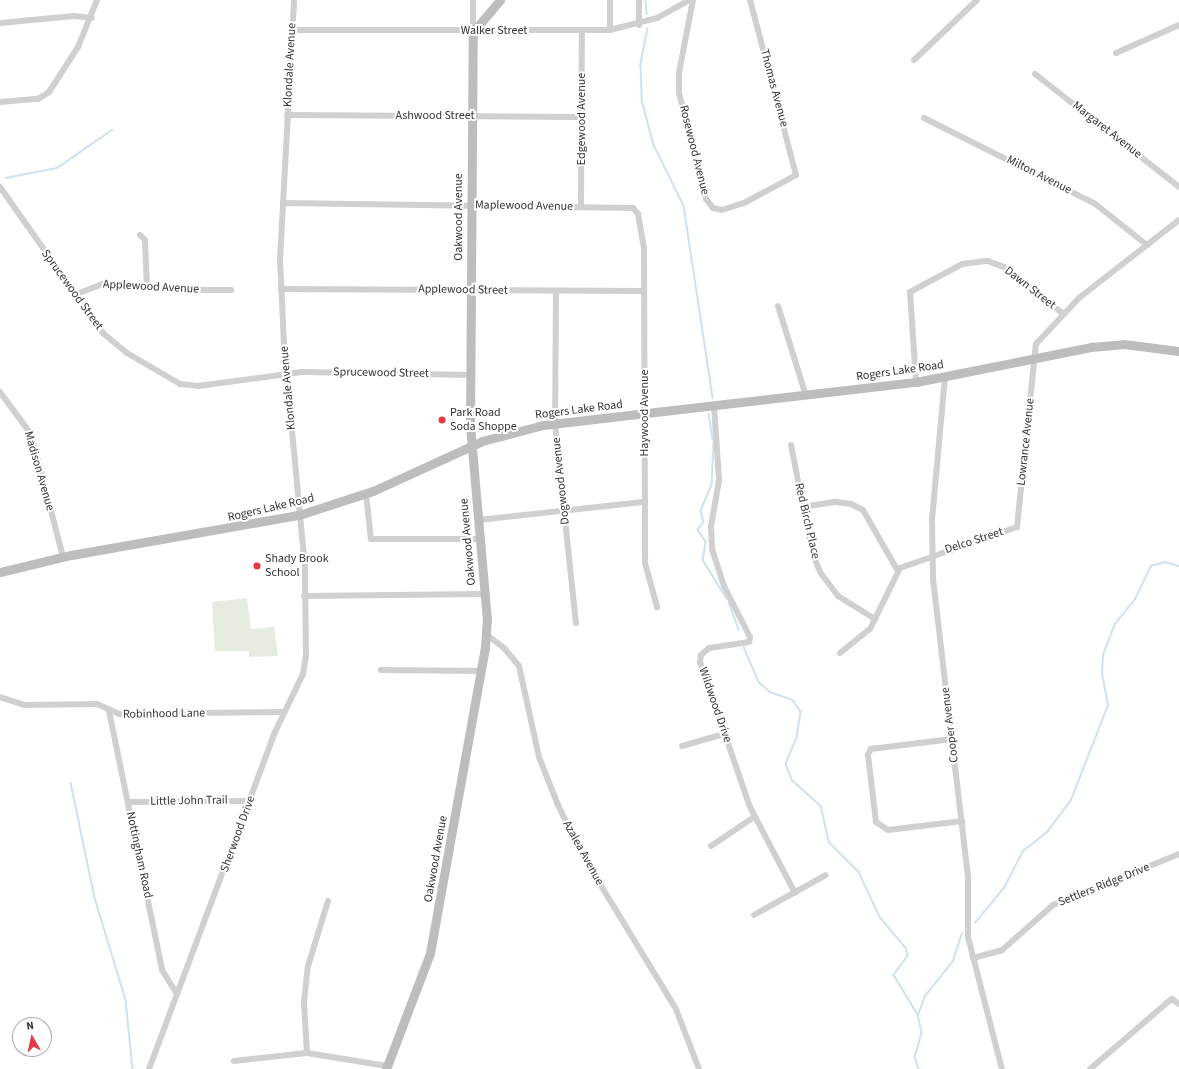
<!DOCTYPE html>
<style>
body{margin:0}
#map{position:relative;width:1179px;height:1069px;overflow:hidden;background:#fff;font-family:"Source Sans 3",sans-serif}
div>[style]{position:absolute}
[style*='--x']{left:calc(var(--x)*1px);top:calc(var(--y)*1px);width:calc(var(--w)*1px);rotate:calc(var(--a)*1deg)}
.green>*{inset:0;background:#e6ecdf}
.stream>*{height:1.5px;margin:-0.75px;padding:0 0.75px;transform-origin:0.75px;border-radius:0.75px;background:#cfe2ee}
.street>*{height:6px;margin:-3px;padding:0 3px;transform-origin:3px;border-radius:3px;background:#d0d0d0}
.secondary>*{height:9px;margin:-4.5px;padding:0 4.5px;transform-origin:4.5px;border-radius:4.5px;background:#bdbdbd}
.dots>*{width:11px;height:11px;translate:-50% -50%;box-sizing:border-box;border:2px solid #fff;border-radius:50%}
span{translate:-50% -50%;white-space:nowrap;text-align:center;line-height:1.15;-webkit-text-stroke:4px #fff;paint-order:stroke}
.street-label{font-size:12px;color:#333}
.poi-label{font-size:12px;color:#333}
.left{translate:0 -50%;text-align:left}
.north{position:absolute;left:12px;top:1017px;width:40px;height:40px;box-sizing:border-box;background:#fff;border:1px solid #adadad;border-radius:50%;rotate:351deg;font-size:11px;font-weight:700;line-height:16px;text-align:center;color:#333}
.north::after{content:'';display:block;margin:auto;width:14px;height:18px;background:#e63946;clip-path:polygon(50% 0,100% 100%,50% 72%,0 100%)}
</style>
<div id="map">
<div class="green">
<i style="clip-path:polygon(247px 598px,251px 629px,274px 627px,278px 656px,249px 657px,249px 651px,215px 651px,212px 602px)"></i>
</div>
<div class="stream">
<i style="--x:646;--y:0;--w:14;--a:86"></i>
<i style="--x:648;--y:28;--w:38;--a:101"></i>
<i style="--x:641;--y:65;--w:35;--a:88"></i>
<i style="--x:642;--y:100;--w:47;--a:75.1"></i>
<i style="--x:654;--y:145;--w:68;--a:63.8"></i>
<i style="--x:684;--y:206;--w:194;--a:81.4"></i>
<i style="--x:6;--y:178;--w:52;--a:-11.1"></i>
<i style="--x:57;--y:168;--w:67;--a:-34.6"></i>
<i style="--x:709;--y:414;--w:26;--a:81"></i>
<i style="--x:714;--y:443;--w:42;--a:92.7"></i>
<i style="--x:712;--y:485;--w:28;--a:113"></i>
<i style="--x:701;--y:511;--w:11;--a:75"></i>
<i style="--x:704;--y:522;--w:10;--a:127"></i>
<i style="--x:698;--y:530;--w:14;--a:56"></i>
<i style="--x:706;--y:542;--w:18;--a:99"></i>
<i style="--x:703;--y:560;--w:46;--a:58.4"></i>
<i style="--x:729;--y:602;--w:29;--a:70"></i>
<i style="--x:744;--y:647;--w:38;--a:67"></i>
<i style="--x:759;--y:682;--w:15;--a:42"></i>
<i style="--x:770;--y:692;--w:24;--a:19"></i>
<i style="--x:793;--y:700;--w:14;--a:56"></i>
<i style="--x:801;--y:712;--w:26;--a:99"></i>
<i style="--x:797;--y:738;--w:28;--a:113"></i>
<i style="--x:786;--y:764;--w:17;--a:69"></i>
<i style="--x:792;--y:780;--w:39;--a:42"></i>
<i style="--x:821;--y:806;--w:37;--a:77"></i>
<i style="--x:829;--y:842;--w:42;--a:45"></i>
<i style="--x:859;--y:872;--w:50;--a:65"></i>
<i style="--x:880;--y:917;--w:40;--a:50"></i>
<i style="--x:906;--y:948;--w:8;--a:76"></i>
<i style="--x:908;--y:956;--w:24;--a:126"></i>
<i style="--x:894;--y:975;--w:47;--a:59"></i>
<i style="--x:918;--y:1015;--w:18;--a:77"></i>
<i style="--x:922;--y:1033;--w:25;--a:106"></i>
<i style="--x:915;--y:1057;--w:13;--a:72"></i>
<i style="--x:71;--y:783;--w:117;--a:78.2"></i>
<i style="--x:95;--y:898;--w:107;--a:73.1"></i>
<i style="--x:126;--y:1000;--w:69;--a:84.2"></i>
<i style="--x:975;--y:923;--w:45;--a:-50.4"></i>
<i style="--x:1004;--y:888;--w:42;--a:-62.8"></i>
<i style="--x:1023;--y:851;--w:31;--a:-38"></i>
<i style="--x:1047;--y:832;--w:40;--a:-53"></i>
<i style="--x:1071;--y:800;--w:102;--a:-68.7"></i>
<i style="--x:1108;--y:705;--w:32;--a:-101"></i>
<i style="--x:1102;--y:674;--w:19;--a:-87"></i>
<i style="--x:1103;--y:655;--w:33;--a:-69"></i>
<i style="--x:1115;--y:624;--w:32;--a:-51"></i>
<i style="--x:1135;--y:599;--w:37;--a:-64"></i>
<i style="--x:1151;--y:566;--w:15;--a:-16"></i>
<i style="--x:1165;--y:562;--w:15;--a:16"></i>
<i style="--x:918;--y:1015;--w:20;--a:-70"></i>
<i style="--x:925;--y:996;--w:45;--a:-51.3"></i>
<i style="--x:953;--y:961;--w:29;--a:-72"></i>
</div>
<div class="street">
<i style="--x:693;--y:0;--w:74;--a:100.9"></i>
<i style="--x:679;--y:73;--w:20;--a:90"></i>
<i style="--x:679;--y:93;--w:109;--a:75.7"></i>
<i style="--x:706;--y:199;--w:11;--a:52"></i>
<i style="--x:713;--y:208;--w:9;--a:13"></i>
<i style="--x:722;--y:210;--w:23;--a:-18"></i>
<i style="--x:744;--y:203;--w:59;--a:-28.3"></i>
<i style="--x:796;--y:175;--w:181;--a:-104.7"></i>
<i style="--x:0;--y:23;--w:74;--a:-5.4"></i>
<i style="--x:74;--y:16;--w:18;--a:6"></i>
<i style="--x:639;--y:25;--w:25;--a:-90"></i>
<i style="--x:292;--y:30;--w:318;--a:0"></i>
<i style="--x:610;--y:30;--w:49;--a:-14.3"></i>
<i style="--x:657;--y:18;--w:38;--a:-29"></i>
<i style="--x:610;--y:30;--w:30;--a:-90"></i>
<i style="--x:473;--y:32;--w:32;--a:-90"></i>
<i style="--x:1116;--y:53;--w:69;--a:-24"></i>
<i style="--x:914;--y:60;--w:87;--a:-43.6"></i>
<i style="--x:1035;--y:74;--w:183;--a:38.1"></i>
<i style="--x:0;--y:102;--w:38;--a:-5"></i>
<i style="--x:38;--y:99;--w:13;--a:-32"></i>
<i style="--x:49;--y:92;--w:54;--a:-57.2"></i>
<i style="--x:78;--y:47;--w:51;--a:-68"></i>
<i style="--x:287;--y:115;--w:295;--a:0.4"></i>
<i style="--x:924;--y:118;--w:190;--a:26.6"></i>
<i style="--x:1094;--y:203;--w:68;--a:38.4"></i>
<i style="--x:0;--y:187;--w:179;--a:54.8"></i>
<i style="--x:103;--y:333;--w:31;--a:40"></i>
<i style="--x:127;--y:353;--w:61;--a:30.3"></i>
<i style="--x:180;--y:384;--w:18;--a:6"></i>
<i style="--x:198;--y:386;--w:105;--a:-7.7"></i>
<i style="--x:302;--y:372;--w:168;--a:1"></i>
<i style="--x:283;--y:203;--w:350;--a:0.8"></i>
<i style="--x:633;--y:208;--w:8;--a:50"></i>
<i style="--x:638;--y:214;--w:35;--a:80"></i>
<i style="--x:644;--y:248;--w:315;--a:89.8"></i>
<i style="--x:645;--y:563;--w:46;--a:74.7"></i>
<i style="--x:581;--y:207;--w:176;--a:-89.7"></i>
<i style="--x:140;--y:235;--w:7;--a:45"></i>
<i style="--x:145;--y:240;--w:47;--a:87.6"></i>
<i style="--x:281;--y:289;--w:363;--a:0.3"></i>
<i style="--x:556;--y:291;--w:133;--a:90.4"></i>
<i style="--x:555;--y:424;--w:200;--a:84"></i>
<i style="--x:74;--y:295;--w:34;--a:-21"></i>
<i style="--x:106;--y:283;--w:65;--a:6.1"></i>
<i style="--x:171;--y:290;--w:60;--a:0"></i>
<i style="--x:778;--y:306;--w:94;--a:72.7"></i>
<i style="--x:945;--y:377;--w:144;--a:95.2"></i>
<i style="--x:932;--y:520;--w:59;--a:89"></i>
<i style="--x:933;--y:579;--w:299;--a:83.3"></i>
<i style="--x:968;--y:876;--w:61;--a:90"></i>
<i style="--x:968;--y:937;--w:136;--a:75.6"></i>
<i style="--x:916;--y:382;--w:90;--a:-93.8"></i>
<i style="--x:910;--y:292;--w:59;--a:-28.3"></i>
<i style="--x:962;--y:264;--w:26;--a:-7"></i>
<i style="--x:988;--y:261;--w:17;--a:21"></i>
<i style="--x:1004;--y:267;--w:74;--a:38.4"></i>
<i style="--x:0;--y:392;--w:52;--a:53.6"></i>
<i style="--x:31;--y:434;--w:127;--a:75.4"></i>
<i style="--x:714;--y:406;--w:74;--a:86.1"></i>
<i style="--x:719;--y:480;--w:48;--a:99.7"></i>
<i style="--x:711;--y:527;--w:22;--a:87"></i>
<i style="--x:712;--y:549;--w:39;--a:72"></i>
<i style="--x:724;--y:586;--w:57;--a:63"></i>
<i style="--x:750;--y:637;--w:5;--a:101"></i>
<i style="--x:749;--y:642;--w:40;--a:171.5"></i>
<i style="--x:709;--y:648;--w:11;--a:139"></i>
<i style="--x:701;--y:655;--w:7;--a:98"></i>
<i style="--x:700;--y:662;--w:153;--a:71"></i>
<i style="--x:750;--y:807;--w:97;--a:62.4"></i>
<i style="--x:791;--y:445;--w:109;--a:78.9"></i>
<i style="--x:812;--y:552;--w:22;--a:68"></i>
<i style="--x:820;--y:572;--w:30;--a:53"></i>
<i style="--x:838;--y:596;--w:44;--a:31.9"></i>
<i style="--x:366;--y:494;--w:45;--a:83.7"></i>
<i style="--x:371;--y:539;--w:109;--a:0"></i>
<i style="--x:803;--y:507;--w:33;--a:-9"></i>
<i style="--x:836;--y:502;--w:15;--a:8"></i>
<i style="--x:851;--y:504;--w:13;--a:27"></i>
<i style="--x:863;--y:510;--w:70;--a:60.2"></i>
<i style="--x:478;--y:520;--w:168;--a:-6.2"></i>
<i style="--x:304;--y:596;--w:180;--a:-0.6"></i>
<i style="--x:486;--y:634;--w:23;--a:38"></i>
<i style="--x:504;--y:648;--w:23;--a:50"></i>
<i style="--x:519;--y:666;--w:93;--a:77.6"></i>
<i style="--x:539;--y:757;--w:52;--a:68.4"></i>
<i style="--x:558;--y:805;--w:51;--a:64.4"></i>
<i style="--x:580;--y:851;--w:185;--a:58.7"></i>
<i style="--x:676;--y:1009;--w:64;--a:69"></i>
<i style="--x:840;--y:653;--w:38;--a:-39"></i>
<i style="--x:870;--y:629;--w:68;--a:-63.8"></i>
<i style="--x:900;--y:568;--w:124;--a:-19.3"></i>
<i style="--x:1017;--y:527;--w:184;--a:-84.1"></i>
<i style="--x:1036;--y:344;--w:63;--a:-46.9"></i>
<i style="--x:1079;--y:298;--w:127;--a:-38"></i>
<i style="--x:381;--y:670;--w:101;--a:0.6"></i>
<i style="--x:0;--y:697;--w:26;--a:18"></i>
<i style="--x:25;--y:705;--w:72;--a:-0.8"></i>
<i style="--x:97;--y:704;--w:24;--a:24"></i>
<i style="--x:119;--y:714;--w:165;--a:-0.7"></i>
<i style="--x:109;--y:711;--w:264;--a:78.4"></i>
<i style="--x:162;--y:970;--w:28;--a:58"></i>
<i style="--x:952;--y:739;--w:82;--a:173"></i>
<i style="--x:871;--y:749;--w:7;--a:117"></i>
<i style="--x:868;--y:755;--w:67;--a:83.2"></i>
<i style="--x:876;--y:822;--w:14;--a:34"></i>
<i style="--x:888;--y:830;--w:75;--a:-6.9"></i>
<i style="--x:682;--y:746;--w:44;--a:-15.9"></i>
<i style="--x:128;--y:802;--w:122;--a:-0.5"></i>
<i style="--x:711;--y:846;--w:52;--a:-34"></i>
<i style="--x:754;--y:915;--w:82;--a:-29.1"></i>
<i style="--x:973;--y:958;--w:30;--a:-15"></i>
<i style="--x:1002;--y:950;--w:68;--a:-41.4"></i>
<i style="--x:1053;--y:905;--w:136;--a:-22"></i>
<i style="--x:307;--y:1053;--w:51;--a:-93.4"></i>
<i style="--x:304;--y:1002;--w:36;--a:-84"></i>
<i style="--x:308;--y:966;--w:68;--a:-72.9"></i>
<i style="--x:234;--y:1061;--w:73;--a:-6.3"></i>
<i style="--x:307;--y:1053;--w:81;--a:9.2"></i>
<i style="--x:149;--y:1069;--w:358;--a:-69.5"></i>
<i style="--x:274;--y:734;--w:67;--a:-64.2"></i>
<i style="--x:303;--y:674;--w:18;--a:-81"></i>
<i style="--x:306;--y:656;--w:88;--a:-90.7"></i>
<i style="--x:305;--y:568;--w:225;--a:-95.4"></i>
<i style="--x:284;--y:344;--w:84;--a:-92.7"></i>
<i style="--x:280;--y:260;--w:260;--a:-86.9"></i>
<i style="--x:1090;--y:1069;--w:103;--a:-40.7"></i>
<i style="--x:1168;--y:1002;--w:5;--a:-37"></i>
<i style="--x:1172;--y:999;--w:9;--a:36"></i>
</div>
<div class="secondary">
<i style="--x:0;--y:572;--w:73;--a:-13.5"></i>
<i style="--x:71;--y:555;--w:231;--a:-10"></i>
<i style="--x:299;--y:515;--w:78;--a:-18"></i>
<i style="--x:373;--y:491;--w:120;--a:-24.6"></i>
<i style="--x:482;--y:441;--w:63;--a:-14.7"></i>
<i style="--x:543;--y:425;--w:375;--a:-6.6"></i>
<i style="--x:916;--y:382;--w:178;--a:-11.3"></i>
<i style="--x:1091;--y:347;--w:33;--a:-5"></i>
<i style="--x:1124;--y:344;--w:55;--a:7.3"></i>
<i style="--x:386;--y:1069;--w:124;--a:-69.2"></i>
<i style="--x:430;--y:953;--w:311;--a:-79.8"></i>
<i style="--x:485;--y:647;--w:27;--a:-86"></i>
<i style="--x:487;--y:620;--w:194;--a:-95"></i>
<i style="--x:470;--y:427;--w:395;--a:-89.6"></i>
<i style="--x:473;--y:32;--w:42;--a:-49.8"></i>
</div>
<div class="dots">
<i style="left:442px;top:420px;background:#e63946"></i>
<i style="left:257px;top:566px;background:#e63946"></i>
</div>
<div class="street-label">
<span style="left:494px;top:31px">Walker Street</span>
<span style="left:290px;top:65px;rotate:-87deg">Klondale Avenue</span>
<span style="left:774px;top:88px;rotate:75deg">Thomas Avenue</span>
<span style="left:435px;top:116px">Ashwood Street</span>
<span style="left:582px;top:119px;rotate:-90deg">Edgewood Avenue</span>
<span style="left:1107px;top:130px;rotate:38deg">Margaret Avenue</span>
<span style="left:694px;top:150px;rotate:76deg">Rosewood Avenue</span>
<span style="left:1039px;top:175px;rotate:27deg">Milton Avenue</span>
<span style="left:524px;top:206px;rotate:1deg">Maplewood Avenue</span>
<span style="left:459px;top:217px;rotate:-90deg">Oakwood Avenue</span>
<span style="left:151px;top:287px;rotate:3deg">Applewood Avenue</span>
<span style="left:1030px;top:288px;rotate:38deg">Dawn Street</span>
<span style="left:72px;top:290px;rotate:54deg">Sprucewood Street</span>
<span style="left:463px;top:290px;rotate:1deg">Applewood Street</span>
<span style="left:900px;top:371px;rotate:-8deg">Rogers Lake Road</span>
<span style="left:381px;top:373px;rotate:1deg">Sprucewood Street</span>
<span style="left:288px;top:388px;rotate:-95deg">Klondale Avenue</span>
<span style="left:579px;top:410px;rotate:-7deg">Rogers Lake Road</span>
<span style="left:645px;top:413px;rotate:-90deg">Haywood Avenue</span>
<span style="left:1026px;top:442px;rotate:-84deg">Lowrance Avenue</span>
<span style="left:39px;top:471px;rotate:74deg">Madison Avenue</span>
<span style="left:561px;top:481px;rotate:-96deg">Dogwood Avenue</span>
<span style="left:271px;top:508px;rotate:-13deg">Rogers Lake Road</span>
<span style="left:807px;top:521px;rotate:77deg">Red Birch Place</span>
<span style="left:974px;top:541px;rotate:-18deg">Delco Street</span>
<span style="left:468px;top:542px;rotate:-95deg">Oakwood Avenue</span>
<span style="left:715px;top:705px;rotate:71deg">Wildwood Drive</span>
<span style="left:164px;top:714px;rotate:-1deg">Robinhood Lane</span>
<span style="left:950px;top:725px;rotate:-97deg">Cooper Avenue</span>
<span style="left:189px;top:801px;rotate:-1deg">Little John Trail</span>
<span style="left:238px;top:834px;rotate:-70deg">Sherwood Drive</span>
<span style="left:583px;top:853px;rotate:61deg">Azalea Avenue</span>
<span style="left:139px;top:855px;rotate:78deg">Nottingham Road</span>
<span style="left:436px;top:859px;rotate:-80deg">Oakwood Avenue</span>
<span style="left:1104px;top:885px;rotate:-22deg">Settlers Ridge Drive</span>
</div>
<div class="poi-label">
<span class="left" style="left:450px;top:420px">Park Road<br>Soda Shoppe</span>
<span class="left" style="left:265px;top:566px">Shady Brook<br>School</span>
</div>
<div class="north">N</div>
</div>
